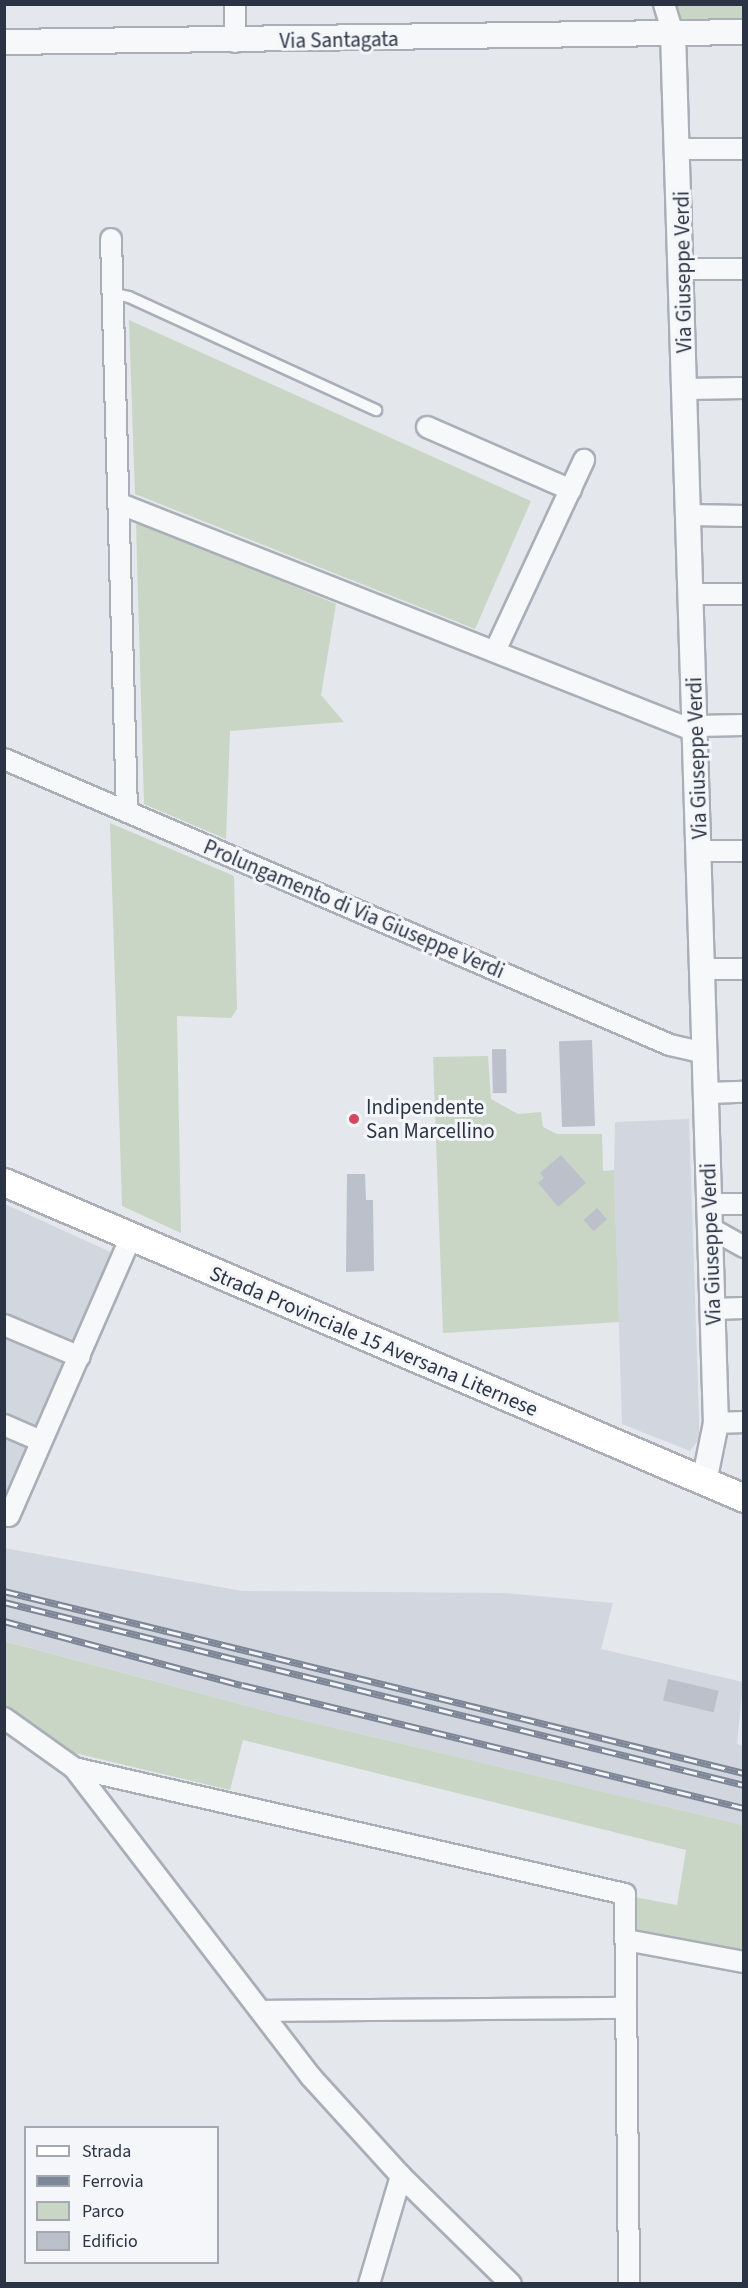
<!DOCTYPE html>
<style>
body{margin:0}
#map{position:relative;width:748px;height:2288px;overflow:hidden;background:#e4e7ec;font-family:"Source Sans 3",sans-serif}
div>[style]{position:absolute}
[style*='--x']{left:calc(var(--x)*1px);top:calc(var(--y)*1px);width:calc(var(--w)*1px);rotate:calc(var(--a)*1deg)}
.built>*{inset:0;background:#d2d6de}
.green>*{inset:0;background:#c9d6c5;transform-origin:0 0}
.building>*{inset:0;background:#bbc0ca;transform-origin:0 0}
.roads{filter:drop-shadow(2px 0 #a9aeb7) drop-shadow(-2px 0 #a9aeb7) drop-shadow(0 2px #a9aeb7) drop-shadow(0 -2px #a9aeb7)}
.service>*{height:10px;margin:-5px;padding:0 5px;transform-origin:5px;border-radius:5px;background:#f7f8fa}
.minor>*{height:20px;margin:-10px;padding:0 10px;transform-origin:10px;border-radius:10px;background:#f7f8fa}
.tertiary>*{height:24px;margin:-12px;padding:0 12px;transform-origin:12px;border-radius:12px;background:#f7f8fa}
.secondary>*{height:27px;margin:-13.5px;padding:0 13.5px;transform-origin:13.5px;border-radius:13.5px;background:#fff}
.rail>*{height:7px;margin-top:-3.5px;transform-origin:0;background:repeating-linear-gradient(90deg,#f4f6f9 0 14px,#7d8696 0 28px);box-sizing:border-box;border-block:2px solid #7d8696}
.dots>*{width:16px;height:16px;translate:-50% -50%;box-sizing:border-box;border:3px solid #f4f6f9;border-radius:50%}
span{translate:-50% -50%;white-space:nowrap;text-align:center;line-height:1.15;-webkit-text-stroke:6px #f4f6f9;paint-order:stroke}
.street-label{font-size:21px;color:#2b3445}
.poi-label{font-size:21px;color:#2b3445}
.left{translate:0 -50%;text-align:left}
.frame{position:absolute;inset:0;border:6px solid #2b3445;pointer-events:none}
.legend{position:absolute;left:24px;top:2126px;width:195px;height:138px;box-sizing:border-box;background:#f4f6f9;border:2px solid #a4a8b1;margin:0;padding:8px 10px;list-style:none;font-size:18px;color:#2b3445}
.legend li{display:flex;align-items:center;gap:12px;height:30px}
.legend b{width:30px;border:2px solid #a4a8b1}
</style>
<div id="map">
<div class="built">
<i style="clip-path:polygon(689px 1119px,699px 1417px,699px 1439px,690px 1451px,622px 1424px,614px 1170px,615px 1122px)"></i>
<i style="clip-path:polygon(5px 1204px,115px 1254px,5px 1516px)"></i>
<i style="clip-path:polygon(4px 1548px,242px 1591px,505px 1593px,613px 1603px,601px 1649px,743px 1682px,737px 1744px,743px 1746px,743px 1825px,289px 1717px,5px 1641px)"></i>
</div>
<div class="green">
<i style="left:676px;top:5px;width:67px;height:19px"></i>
<i style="clip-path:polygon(129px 320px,531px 501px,475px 629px,135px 494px)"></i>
<i style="clip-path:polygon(141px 522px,336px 604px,321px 695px,344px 722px,230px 731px,226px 839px,144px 804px,136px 525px)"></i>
<i style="clip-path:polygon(110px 823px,234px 876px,237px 1009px,231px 1018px,177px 1016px,181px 1233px,122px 1206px)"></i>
<i style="clip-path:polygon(488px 1056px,491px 1099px,518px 1114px,541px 1112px,543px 1127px,557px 1134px,602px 1134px,603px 1171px,614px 1170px,619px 1322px,443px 1333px,433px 1057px)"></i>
<i style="clip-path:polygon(4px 1641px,289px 1717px,743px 1825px,743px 1957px,635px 1936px,634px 1897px,677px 1905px,686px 1850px,243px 1740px,230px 1790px,66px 1751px,5px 1707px)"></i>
</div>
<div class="building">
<i style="left:592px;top:1040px;width:86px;height:33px;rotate:88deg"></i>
<i style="left:506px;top:1049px;width:44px;height:14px;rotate:89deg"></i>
<i style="clip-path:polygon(561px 1155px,586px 1183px,558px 1207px,538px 1183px,544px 1178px,540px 1173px)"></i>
<i style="clip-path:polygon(347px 1174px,365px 1174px,366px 1200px,373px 1200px,374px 1271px,346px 1272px)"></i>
<i style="left:597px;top:1208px;width:15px;height:18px;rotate:48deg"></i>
<i style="left:668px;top:1679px;width:52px;height:22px;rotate:13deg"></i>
</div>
<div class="roads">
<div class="service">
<i style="--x:114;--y:294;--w:15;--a:11"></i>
<i style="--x:129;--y:297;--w:272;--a:24.6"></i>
</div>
<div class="minor">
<i style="--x:664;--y:4;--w:30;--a:73"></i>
<i style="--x:235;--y:42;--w:38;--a:-90"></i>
<i style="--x:680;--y:149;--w:64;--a:0"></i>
<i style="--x:111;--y:239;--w:573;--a:88.4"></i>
<i style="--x:683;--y:269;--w:61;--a:0"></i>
<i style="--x:686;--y:389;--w:58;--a:-1"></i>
<i style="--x:427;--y:427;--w:157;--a:23.6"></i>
<i style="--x:118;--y:503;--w:620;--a:21.56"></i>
<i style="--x:689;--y:515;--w:55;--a:1"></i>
<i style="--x:691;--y:594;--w:53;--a:0"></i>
<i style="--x:495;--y:651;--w:211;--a:-65"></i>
<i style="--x:695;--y:726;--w:49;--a:-1.2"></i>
<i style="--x:4;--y:759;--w:725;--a:23.24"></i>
<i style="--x:670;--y:1045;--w:37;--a:13"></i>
<i style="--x:700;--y:851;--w:44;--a:0"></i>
<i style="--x:703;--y:969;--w:41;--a:0"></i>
<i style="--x:707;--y:1093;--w:37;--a:-2"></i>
<i style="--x:710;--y:1204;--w:34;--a:0"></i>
<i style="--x:710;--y:1228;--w:39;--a:29"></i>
<i style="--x:713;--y:1309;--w:31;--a:-2"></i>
<i style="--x:4;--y:1325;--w:82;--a:22.8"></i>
<i style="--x:716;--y:1423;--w:28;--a:-2"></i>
<i style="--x:4;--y:1425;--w:40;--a:23.4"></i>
<i style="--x:9;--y:1516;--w:302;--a:-66.4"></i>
<i style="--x:4;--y:1718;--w:86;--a:35.5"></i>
<i style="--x:74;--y:1768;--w:389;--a:52.5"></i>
<i style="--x:311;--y:2077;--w:134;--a:47.7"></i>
<i style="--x:401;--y:2176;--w:154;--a:44.5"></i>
<i style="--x:74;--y:1768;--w:565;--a:12.88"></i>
<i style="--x:625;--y:1894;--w:390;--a:89.4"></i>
<i style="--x:626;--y:1940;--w:120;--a:10.6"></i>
<i style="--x:262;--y:2011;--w:362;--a:-0.5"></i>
<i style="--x:369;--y:2284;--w:113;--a:-73.5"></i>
</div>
<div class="tertiary">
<i style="--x:673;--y:33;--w:1391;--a:88.23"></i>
<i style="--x:716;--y:1423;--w:60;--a:101.5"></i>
<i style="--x:4;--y:42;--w:740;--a:-0.77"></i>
</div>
<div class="secondary">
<i style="--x:4;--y:1182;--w:805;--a:23.12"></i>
</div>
</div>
<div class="rail">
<i style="--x:4;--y:1591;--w:762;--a:13.82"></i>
<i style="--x:4;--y:1602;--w:762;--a:13.89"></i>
<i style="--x:4;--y:1621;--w:246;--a:15.1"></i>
<i style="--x:242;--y:1685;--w:517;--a:13.77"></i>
</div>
<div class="dots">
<i style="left:354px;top:1119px;background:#d1495b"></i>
</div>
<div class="street-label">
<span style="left:339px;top:40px;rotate:-1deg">Via Santagata</span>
<span style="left:683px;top:272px;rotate:-91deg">Via Giuseppe Verdi</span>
<span style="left:697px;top:758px;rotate:-92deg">Via Giuseppe Verdi</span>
<span style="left:354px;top:909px;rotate:23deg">Prolungamento di Via Giuseppe Verdi</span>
<span style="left:711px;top:1244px;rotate:-92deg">Via Giuseppe Verdi</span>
<span style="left:374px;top:1341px;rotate:23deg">Strada Provinciale 15 Aversana Liternese</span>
</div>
<div class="poi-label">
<span class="left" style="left:366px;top:1119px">Indipendente<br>San Marcellino</span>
</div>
<div class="frame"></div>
<ul class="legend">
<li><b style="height:8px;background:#fff"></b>Strada</li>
<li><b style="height:8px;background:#7d8696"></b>Ferrovia</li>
<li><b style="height:16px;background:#c9d6c5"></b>Parco</li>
<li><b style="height:16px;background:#bbc0ca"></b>Edificio</li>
</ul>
</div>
